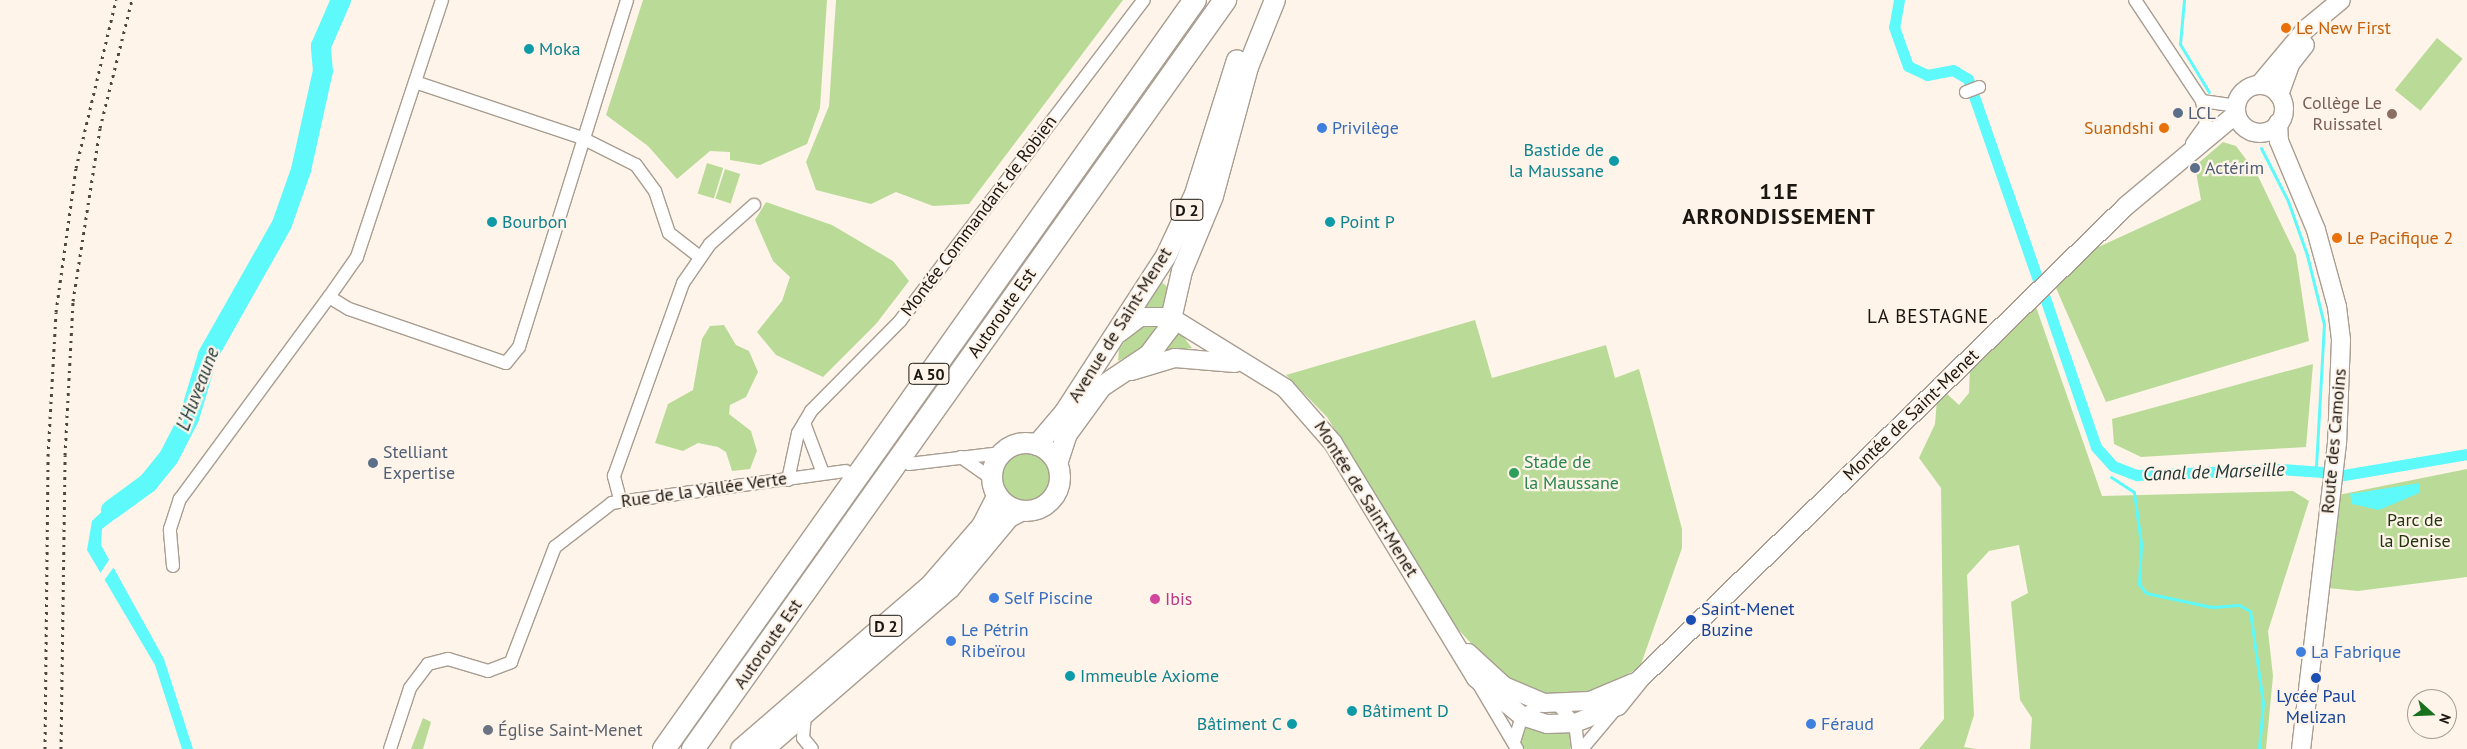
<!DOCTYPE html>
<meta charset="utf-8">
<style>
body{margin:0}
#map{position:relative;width:2467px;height:749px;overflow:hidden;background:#fef4e9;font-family:"PT Sans",sans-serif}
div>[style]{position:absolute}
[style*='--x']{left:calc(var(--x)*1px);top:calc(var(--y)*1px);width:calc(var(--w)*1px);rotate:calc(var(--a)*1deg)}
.green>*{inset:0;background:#badb98;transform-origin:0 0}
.round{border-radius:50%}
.water>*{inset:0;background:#5df9fb}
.pier>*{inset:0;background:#fef4e9}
.stream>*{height:3px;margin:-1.5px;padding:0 1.5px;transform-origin:1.5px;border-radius:1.5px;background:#5df9fb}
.canal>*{height:11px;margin:-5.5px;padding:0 5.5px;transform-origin:5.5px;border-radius:5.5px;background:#5df9fb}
.river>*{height:20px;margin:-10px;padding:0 10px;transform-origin:10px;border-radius:10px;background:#5df9fb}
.roads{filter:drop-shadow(1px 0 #a89d90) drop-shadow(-1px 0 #a89d90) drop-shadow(0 1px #a89d90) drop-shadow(0 -1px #a89d90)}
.street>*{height:12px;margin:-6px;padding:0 6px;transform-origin:6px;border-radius:6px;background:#fff}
.secondary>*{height:18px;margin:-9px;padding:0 9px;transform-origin:9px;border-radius:9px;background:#fff}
.secondary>.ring{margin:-9px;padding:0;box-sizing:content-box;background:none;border:18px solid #fff;border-radius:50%}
.primary>*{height:20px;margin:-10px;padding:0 10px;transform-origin:10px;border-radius:10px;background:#fff}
.primary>.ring{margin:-10px;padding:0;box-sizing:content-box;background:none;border:20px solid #fff;border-radius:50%}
.highway>*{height:22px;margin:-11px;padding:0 11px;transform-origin:11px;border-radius:11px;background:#fff}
.rail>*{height:3px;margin-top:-1.5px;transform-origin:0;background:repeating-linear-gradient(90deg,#4e4842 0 2.5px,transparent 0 7.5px)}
.dots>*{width:14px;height:14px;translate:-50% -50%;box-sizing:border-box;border:2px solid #fef4e9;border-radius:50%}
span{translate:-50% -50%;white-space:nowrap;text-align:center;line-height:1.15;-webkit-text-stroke:4.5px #fef4e9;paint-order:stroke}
.shield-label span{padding:1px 4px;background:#fef4e9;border:1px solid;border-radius:4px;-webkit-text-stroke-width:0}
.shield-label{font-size:16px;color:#1a1611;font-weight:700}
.food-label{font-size:18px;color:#c56008}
.left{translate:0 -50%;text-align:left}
.right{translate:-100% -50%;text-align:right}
.culture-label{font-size:18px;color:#0d838f}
.education-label{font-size:18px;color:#785e54}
.service-label{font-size:18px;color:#4e5e75}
.shop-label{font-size:18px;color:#366cbe}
.street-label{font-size:18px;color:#1a1611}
.leisure-label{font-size:18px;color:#27864d}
.park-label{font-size:18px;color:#23340e}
.hotel-label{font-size:18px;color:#b23c85}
.transit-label{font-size:18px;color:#164399}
.worship-label{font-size:18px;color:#5b616d}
.neighbourhood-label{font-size:19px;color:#1a1611;letter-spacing:1px}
.water-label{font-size:19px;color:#1c3535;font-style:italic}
.district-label{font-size:22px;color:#1a1611;font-weight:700;letter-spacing:1px}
.north{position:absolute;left:2407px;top:689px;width:50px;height:50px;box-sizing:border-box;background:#fef4e9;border:1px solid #a39b93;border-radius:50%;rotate:110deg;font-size:14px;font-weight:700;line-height:20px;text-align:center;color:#1a1611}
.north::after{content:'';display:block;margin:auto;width:18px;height:22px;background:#18711c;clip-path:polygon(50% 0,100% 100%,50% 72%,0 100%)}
</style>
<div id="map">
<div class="green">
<i style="clip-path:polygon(643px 0,827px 0,820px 108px,807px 144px,760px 165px,730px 160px,730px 152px,710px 151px,677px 179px,648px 146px,606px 115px)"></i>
<i style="clip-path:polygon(836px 0,1123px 0,969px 204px,933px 206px,896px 192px,871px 204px,816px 190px,806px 162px,829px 106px)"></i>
<i style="left:2437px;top:38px;width:33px;height:67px;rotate:39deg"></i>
<i style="clip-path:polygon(2223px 142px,2236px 146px,2257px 174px,2296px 255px,2309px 341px,2106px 402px,2056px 288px,2094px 249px,2201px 200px,2195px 166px)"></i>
<i style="left:707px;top:163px;width:17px;height:32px;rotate:17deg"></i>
<i style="left:725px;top:169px;width:16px;height:31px;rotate:18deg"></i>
<i style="clip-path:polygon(766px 202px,832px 225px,893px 261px,909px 281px,876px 324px,823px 377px,776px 355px,757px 332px,782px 301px,790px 277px,773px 261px,755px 220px)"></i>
<i style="clip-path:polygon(1160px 281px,1169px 288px,1166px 309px,1142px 310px)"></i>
<i style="clip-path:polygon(2035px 304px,2102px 496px,2293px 491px,2309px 501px,2268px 631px,2273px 676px,2266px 749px,2030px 749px,2032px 718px,2020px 700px,2011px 602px,2028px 593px,2019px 545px,1989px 551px,1967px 575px,1974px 715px,1964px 747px,1977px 749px,1919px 749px,1944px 719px,1941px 488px,1919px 458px,1935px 424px,1937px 400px,1945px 392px,1959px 405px,1969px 393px,1970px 367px)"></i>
<i style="clip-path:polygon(1475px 320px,1492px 378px,1606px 345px,1615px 378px,1639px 369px,1682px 529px,1682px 548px,1640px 667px,1591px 695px,1549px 698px,1511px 680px,1478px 651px,1457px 628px,1327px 417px,1286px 375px)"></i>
<i style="clip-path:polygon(1163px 321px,1151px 345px,1118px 361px,1119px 349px,1137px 326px)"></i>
<i style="clip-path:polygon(724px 325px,736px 345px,749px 351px,758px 372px,746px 397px,730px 405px,729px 414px,751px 431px,757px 451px,750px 469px,732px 471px,726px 452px,718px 447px,698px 443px,683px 451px,655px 443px,668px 404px,693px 390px,702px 339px,710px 326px)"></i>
<i style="clip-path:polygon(1179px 331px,1192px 348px,1162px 354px,1169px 340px)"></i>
<i style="clip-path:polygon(2313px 364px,2306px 447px,2141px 457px,2114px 444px,2112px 419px)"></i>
<i class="round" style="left:1001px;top:452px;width:52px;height:52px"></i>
<i style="clip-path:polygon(2467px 469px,2467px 577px,2358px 591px,2328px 588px,2338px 495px)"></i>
<i style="clip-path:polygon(423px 718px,431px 722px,423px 749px,411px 749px)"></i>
<i style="clip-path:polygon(1526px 725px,1570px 731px,1572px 745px,1570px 749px,1523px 749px,1519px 739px)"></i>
</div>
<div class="water">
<i style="clip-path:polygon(2420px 483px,2419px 493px,2379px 510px,2352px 504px,2350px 494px)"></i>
<i style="clip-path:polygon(128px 487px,139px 500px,102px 529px,101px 545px,164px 659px,193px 749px,182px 749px,155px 665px,87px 550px,92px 521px)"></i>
</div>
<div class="pier">
<i style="clip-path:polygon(111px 557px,116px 564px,103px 582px,99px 575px)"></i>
</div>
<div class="stream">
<i style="--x:2184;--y:0;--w:44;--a:95.2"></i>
<i style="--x:2180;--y:44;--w:56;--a:58.9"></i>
<i style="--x:2261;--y:148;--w:59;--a:63"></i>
<i style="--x:2288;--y:201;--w:57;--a:70.6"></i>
<i style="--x:2307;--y:255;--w:71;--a:76.2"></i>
<i style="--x:2324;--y:324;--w:142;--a:93.2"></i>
<i style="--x:2111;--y:477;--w:27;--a:33"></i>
<i style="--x:2134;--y:492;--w:52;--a:82.3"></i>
<i style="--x:2141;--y:544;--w:40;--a:92.9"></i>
<i style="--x:2139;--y:584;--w:11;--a:52"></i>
<i style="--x:2146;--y:593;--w:67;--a:12"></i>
<i style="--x:2212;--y:607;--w:27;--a:-4"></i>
<i style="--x:2239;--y:605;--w:13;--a:29"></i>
<i style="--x:2250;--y:611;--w:93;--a:82"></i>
<i style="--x:2263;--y:703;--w:46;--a:95"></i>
</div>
<div class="canal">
<i style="--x:1899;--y:0;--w:27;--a:100"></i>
<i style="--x:1894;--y:27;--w:41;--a:70.3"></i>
<i style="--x:1908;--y:66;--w:21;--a:25"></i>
<i style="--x:1927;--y:75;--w:26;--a:-11"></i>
<i style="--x:1953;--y:70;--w:17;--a:31"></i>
<i style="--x:1968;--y:79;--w:216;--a:70.8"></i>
<i style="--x:2044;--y:295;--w:161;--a:71.1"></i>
<i style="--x:2096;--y:447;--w:25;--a:48"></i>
<i style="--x:2113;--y:466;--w:26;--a:21"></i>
<i style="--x:2137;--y:475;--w:143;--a:-2.4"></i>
<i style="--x:2280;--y:469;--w:43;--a:4"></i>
<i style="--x:2344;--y:475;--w:125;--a:-9.7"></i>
</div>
<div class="river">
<i style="--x:111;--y:510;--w:46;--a:-36.1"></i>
<i style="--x:148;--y:483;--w:33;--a:-51"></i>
<i style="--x:169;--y:457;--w:44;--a:-62.9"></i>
<i style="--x:189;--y:418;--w:66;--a:-73.2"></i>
<i style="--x:208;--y:355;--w:150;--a:-60.5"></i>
<i style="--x:282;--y:224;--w:57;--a:-70.6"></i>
<i style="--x:301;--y:170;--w:101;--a:-77.5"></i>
<i style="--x:323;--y:71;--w:25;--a:-95"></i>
<i style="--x:321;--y:46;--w:50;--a:-66.5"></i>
</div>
<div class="roads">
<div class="street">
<i style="--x:442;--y:0;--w:271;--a:108.3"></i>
<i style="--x:357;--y:257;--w:49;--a:125"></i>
<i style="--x:329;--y:297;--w:23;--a:31"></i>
<i style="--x:349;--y:309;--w:166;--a:19"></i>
<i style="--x:506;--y:363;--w:21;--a:-51"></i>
<i style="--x:519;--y:347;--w:363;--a:-72.7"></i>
<i style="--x:2135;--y:0;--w:121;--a:56.4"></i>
<i style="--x:2202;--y:101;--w:23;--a:80"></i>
<i style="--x:2206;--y:124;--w:24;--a:126"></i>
<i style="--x:415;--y:82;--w:176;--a:18.5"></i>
<i style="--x:582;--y:138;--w:60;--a:26.6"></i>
<i style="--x:636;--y:165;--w:32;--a:54"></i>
<i style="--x:655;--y:191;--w:44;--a:71.6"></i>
<i style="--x:669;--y:233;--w:39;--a:38"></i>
<i style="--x:1966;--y:92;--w:14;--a:-21"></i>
<i style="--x:2202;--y:101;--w:34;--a:8"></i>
<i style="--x:804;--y:423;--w:53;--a:69.2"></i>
<i style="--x:961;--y:457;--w:37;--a:35"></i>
<i style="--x:909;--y:464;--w:93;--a:-6.8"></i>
<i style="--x:788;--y:480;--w:48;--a:-78"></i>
<i style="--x:798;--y:433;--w:26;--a:-59"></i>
<i style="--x:811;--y:411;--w:127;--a:-45.3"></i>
<i style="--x:900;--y:321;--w:403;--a:-52.8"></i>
<i style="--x:620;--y:499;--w:24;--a:-105"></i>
<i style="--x:614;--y:476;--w:205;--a:-70.3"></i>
<i style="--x:683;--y:283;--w:47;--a:-55.3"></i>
<i style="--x:710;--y:244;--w:59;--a:-41.6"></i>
<i style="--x:173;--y:566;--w:37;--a:-95"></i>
<i style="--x:170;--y:529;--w:32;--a:-72"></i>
<i style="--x:180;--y:499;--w:251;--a:-53.6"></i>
<i style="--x:1478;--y:683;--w:77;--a:59.4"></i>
<i style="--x:1558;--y:705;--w:25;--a:47"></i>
<i style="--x:1575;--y:723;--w:26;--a:83"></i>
<i style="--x:805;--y:715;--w:23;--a:95"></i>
<i style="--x:803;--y:738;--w:14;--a:51"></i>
<i style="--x:1514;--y:742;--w:27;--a:-73"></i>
<i style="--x:1522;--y:716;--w:26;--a:-31"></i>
<i style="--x:390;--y:749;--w:64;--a:-71.8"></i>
<i style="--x:410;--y:688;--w:30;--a:-53"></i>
<i style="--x:428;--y:664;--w:21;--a:-14"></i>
<i style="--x:448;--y:659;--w:42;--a:16.7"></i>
<i style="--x:488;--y:671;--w:25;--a:-21"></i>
<i style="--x:511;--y:662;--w:123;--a:-69.1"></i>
<i style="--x:555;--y:547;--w:72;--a:-37.7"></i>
<i style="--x:612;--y:503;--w:236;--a:-7.8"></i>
<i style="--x:1582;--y:749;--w:56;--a:-50.1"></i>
</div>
<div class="secondary">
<i style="--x:2259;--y:85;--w:73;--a:-50"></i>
<i style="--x:2306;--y:29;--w:45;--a:-39.6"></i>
<i class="ring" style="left:2236px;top:85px;width:30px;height:30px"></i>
<i style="--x:2279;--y:95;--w:33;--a:-70"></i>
<i style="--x:2290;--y:64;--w:24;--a:-52"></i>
<i style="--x:2278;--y:123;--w:18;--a:87"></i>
<i style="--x:2279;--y:141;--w:96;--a:67.4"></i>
<i style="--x:2316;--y:230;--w:80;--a:74.7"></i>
<i style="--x:2337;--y:307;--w:33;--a:83"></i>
<i style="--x:2341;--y:340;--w:103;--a:92.2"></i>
<i style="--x:2337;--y:443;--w:308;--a:96.7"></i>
<i style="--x:1119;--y:333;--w:26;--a:-37"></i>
<i style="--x:1140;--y:317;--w:30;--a:0"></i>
<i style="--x:1170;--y:317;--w:135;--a:31.7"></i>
<i style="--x:1285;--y:388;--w:73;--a:48.9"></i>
<i style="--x:1333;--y:443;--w:275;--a:58.7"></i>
<i style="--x:1476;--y:678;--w:60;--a:39.6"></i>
<i style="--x:1522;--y:716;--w:26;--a:18"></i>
<i style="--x:1547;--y:724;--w:28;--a:-2"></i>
<i style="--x:1575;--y:723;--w:46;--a:-21.6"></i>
<i style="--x:1618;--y:706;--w:35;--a:-51"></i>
<i style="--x:1640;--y:679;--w:678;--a:-44.22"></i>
<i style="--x:2126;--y:206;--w:143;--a:-39.9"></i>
<i style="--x:1131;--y:371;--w:46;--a:-16.5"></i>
<i style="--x:1175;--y:358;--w:60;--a:4.8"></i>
<i style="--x:1468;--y:653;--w:49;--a:42.5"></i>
<i style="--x:1504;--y:686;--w:43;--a:23"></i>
<i style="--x:1544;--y:703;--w:46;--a:-2.5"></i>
<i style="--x:1590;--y:701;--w:47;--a:-22.7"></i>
</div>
<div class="primary">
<i class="ring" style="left:992px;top:443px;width:48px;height:48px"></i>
<i style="--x:1037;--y:445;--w:43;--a:-49.7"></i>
<i style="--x:1065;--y:412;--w:186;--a:-57.1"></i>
<i style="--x:1166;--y:256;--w:68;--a:-64.9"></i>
<i style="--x:1195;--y:194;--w:140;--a:-72.6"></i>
<i style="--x:1058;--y:461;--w:28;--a:-72"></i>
<i style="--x:1067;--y:434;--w:58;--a:-54.1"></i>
<i style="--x:1101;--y:387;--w:58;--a:-33.7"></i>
<i style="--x:1149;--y:355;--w:34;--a:-53"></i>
<i style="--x:1169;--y:328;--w:58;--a:-77.2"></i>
<i style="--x:1182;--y:271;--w:81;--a:-67.5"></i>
<i style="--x:1213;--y:196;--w:134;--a:-74.8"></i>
<i style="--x:1248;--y:67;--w:72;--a:-68.1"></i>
<i style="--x:741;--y:749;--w:248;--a:-40.8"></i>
<i style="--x:929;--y:587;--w:81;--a:-49"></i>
<i style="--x:982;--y:526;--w:34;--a:-63"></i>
<i style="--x:764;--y:749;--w:245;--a:-40.9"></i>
<i style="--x:949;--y:589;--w:94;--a:-50.2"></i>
<i style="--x:1009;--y:517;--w:11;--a:-27"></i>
</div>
<div class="highway">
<i style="--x:664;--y:749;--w:918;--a:-54.67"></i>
<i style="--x:693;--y:749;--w:919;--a:-54.61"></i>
</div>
</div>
<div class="rail">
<i style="--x:45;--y:749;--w:293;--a:-89.4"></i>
<i style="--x:48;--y:456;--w:144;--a:-86.8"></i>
<i style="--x:56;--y:312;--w:145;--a:-82.1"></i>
<i style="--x:76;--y:168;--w:173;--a:-76.6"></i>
<i style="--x:61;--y:749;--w:294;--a:-89.2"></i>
<i style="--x:65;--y:455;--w:154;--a:-87"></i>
<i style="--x:73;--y:301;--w:175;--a:-81.1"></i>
<i style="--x:100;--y:128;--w:132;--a:-76"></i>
</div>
<div class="dots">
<i style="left:2286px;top:28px;background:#e8710a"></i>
<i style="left:529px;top:49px;background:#0f9aa8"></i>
<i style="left:2178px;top:113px;background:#5c6f8a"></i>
<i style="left:2392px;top:114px;background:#8d6e63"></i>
<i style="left:1322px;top:128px;background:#3f7fe0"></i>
<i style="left:2164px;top:128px;background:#e8710a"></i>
<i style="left:1614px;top:161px;background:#0f9aa8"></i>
<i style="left:2195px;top:168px;background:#5c6f8a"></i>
<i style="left:492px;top:222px;background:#0f9aa8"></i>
<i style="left:1330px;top:222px;background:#0f9aa8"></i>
<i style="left:2337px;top:238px;background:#e8710a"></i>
<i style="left:373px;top:463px;background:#5c6f8a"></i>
<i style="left:1514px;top:473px;background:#2e9e5b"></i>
<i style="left:994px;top:598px;background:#3f7fe0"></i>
<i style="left:1155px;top:599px;background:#d1479c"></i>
<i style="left:1691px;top:620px;background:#1a4fb4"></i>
<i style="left:951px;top:641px;background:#3f7fe0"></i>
<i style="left:2301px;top:652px;background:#3f7fe0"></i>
<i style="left:1070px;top:676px;background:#0f9aa8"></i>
<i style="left:2316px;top:678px;background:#1a4fb4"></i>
<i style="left:1352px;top:711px;background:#0f9aa8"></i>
<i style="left:1292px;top:724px;background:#0f9aa8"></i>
<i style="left:1811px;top:724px;background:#3f7fe0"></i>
<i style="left:488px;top:730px;background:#6b7280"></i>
</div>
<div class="shield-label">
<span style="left:1187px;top:210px">D 2</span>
<span style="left:929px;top:374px">A 50</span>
<span style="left:886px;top:626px">D 2</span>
</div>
<div class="food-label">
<span class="left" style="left:2296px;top:28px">Le New First</span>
<span class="right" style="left:2154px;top:128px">Suandshi</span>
<span class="left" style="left:2347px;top:238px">Le Pacifique 2</span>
</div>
<div class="culture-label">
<span class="left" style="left:539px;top:49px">Moka</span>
<span class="right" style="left:1604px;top:161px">Bastide de<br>la Maussane</span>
<span class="left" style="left:502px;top:222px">Bourbon</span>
<span class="left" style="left:1340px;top:222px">Point P</span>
<span class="left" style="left:1080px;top:676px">Immeuble Axiome</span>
<span class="left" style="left:1362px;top:711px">Bâtiment D</span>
<span class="right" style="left:1282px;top:724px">Bâtiment C</span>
</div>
<div class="education-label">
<span class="right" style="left:2382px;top:114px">Collège Le<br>Ruissatel</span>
</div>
<div class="service-label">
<span class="left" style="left:2188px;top:113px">LCL</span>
<span class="left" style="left:2205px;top:168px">Actérim</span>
<span class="left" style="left:383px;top:463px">Stelliant<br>Expertise</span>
</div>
<div class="shop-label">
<span class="left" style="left:1332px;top:128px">Privilège</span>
<span class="left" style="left:1004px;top:598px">Self Piscine</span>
<span class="left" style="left:961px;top:641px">Le Pétrin<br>Ribeïrou</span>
<span class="left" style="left:2311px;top:652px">La Fabrique</span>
<span class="left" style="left:1821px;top:724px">Féraud</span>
</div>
<div class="street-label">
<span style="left:979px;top:216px;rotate:-53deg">Montée Commandant de Robien</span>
<span style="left:1002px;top:313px;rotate:-55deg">Autoroute Est</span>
<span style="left:1120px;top:325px;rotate:-58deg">Avenue de Saint-Menet</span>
<span style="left:1911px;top:415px;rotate:-44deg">Montée de Saint-Menet</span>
<span style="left:2334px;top:441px;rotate:-85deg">Route des Camoins</span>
<span style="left:704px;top:490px;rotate:-8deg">Rue de la Vallée Verte</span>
<span style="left:1366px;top:499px;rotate:58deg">Montée de Saint-Menet</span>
<span style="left:768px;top:644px;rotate:-55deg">Autoroute Est</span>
</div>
<div class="leisure-label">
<span class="left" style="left:1524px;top:473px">Stade de<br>la Maussane</span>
</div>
<div class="park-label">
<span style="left:2415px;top:531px">Parc de<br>la Denise</span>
</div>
<div class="hotel-label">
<span class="left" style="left:1165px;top:599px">Ibis</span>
</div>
<div class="transit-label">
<span class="left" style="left:1701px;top:620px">Saint-Menet<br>Buzine</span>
<span style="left:2316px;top:707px">Lycée Paul<br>Melizan</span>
</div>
<div class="worship-label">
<span class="left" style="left:498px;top:730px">Église Saint-Menet</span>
</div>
<div class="neighbourhood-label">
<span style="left:1928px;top:317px">LA BESTAGNE</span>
</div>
<div class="water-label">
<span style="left:198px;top:389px;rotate:-69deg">L'Huveaune</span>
<span style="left:2214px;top:472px;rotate:-2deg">Canal de Marseille</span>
</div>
<div class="district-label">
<span style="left:1779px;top:204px">11E<br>ARRONDISSEMENT</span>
</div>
<div class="north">N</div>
</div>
